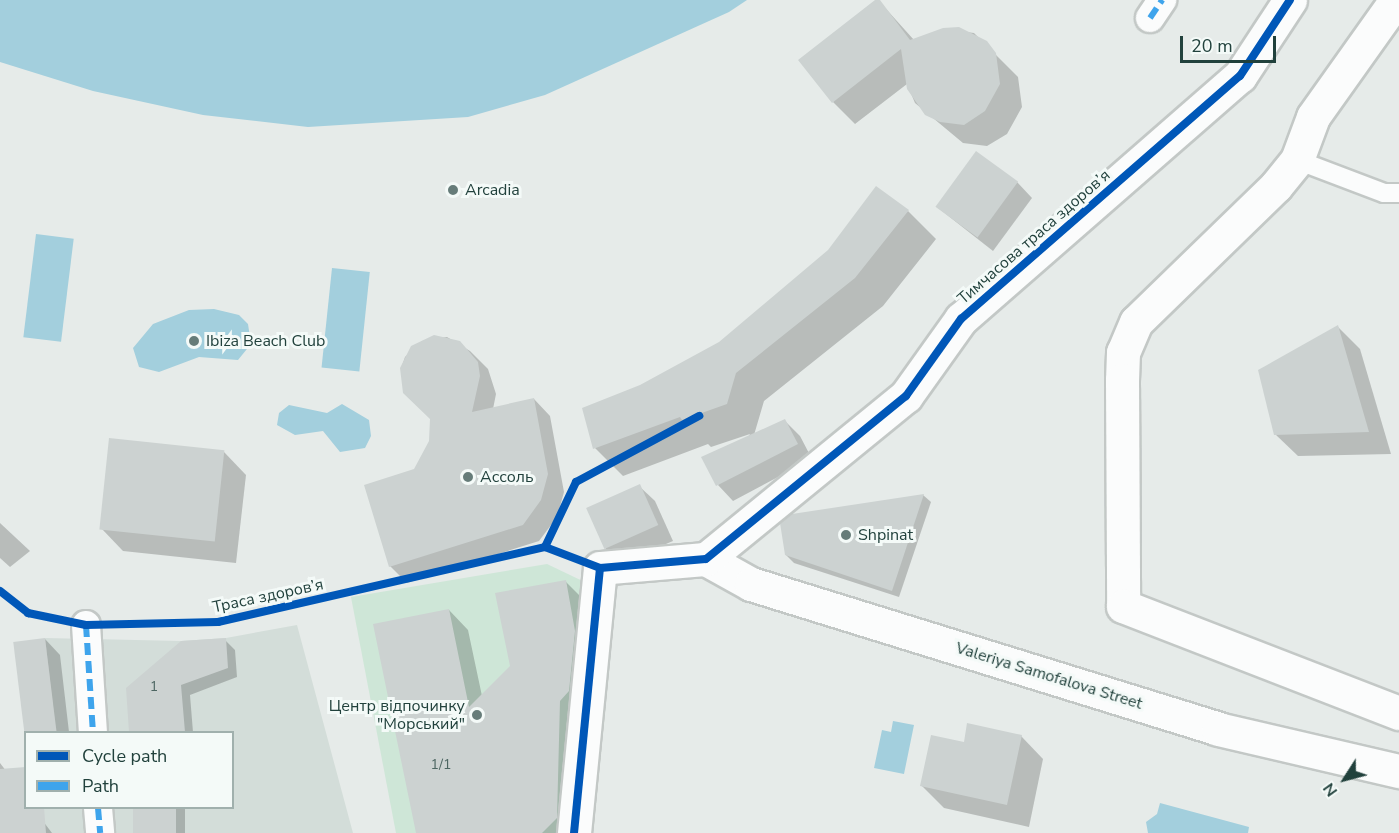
<!DOCTYPE html>
<meta charset="utf-8">
<style>
body{margin:0}
#map{position:relative;width:1399px;height:833px;overflow:hidden;background:#e6ebe9;font-family:"Nunito Sans",sans-serif}
div>[style]{position:absolute}
[style*='--x']{left:calc(var(--x)*1px);top:calc(var(--y)*1px);width:calc(var(--w)*1px);rotate:calc(var(--a)*1deg)}
.built>*{inset:0;background:#d3ddd9}
.green>*{inset:0;background:#cee6d7}
.water>*{inset:0;background:#a3cfdd;transform-origin:0 0}
.shadow>*{inset:0;background:#0003;transform-origin:0 0}
.building>*{inset:0;background:#ccd2d1;transform-origin:0 0}
.roads{filter:drop-shadow(2px 0 #c3c8c6) drop-shadow(-2px 0 #c3c8c6) drop-shadow(0 2px #c3c8c6) drop-shadow(0 -2px #c3c8c6)}
.service>*{height:18px;margin:-9px;padding:0 9px;transform-origin:9px;border-radius:9px;background:#fbfcfc}
.pedestrian>*{height:28px;margin:-14px;padding:0 14px;transform-origin:14px;border-radius:14px;background:#fbfcfc}
.minor>*{height:33px;margin:-16.5px;padding:0 16.5px;transform-origin:16.5px;border-radius:16.5px;background:#fbfcfc}
.quiet>*{height:6px;margin-top:-3px;transform-origin:0;background:repeating-linear-gradient(90deg,#3ea4ec 0 12px,transparent 0 18px)}
.cycleway>*{height:8px;margin:-4px;padding:0 4px;transform-origin:4px;border-radius:4px;background:#0057b8}
.dots>*{width:16px;height:16px;translate:-50% -50%;box-sizing:border-box;border:3px solid #f4faf8;border-radius:50%}
span{translate:-50% -50%;white-space:nowrap;text-align:center;line-height:1.15;-webkit-text-stroke:6px #f4faf8;paint-order:stroke}
.number-label{font-size:14px;color:#4d6662}
.number-label span{-webkit-text-stroke-width:0}
.poi-label{font-size:16px;color:#21413c}
.left{translate:0 -50%;text-align:left}
.right{translate:-100% -50%;text-align:right}
.street-label{font-size:16px;color:#21413c}
.legend{position:absolute;left:24px;top:731px;width:210px;height:78px;box-sizing:border-box;background:#f4faf8;border:2px solid #a0b0ad;margin:0;padding:8px 10px;list-style:none;font-size:18px;color:#21413c}
.legend li{display:flex;align-items:center;gap:12px;height:30px}
.legend b{width:30px;border:2px solid #a0b0ad}
.north{position:absolute;left:1315px;top:749px;width:60px;height:60px;-webkit-text-stroke:4px #f4faf8;paint-order:stroke;rotate:234deg;font-size:16px;font-weight:700;line-height:24px;text-align:center;color:#21413c}
.north::after{content:'';display:block;margin:auto;width:21px;height:27px;background:#21413c;clip-path:polygon(50% 0,100% 100%,50% 72%,0 100%)}
.scale{position:absolute;left:1180px;top:36px;width:96px;height:27px;box-sizing:border-box;border:3px solid #21413c;border-top:0;padding-left:8px;font-size:18px;line-height:21px;white-space:nowrap;color:#21413c;-webkit-text-stroke:4px #f4faf8;paint-order:stroke}
</style>
<div id="map">
<div class="built">
<i style="clip-path:polygon(297px 625px,353px 833px,0 833px,26px 808px,232px 808px,232px 732px,56px 732px,45px 638px,181px 641px,226px 638px)"></i>
</div>
<div class="green">
<i style="clip-path:polygon(547px 564px,593px 586px,568px 833px,396px 833px,351px 597px)"></i>
</div>
<div class="water">
<i style="clip-path:polygon(0 0,747px 0,729px 12px,545px 95px,468px 117px,308px 127px,203px 115px,93px 91px,0 62px)"></i>
<i style="left:36px;top:234px;width:38px;height:104px;rotate:7deg"></i>
<i style="left:332px;top:268px;width:38px;height:100px;rotate:6deg"></i>
<i style="clip-path:polygon(214px 309px,239px 315px,248px 324px,251px 344px,238px 360px,199px 357px,159px 372px,139px 367px,133px 348px,153px 324px,189px 310px)"></i>
<i style="clip-path:polygon(342px 404px,369px 420px,371px 436px,365px 448px,340px 452px,323px 431px,295px 435px,277px 425px,279px 413px,289px 405px,327px 413px)"></i>
<i style="clip-path:polygon(893px 721px,914px 725px,904px 774px,874px 768px,882px 730px,891px 732px)"></i>
<i style="clip-path:polygon(1160px 803px,1249px 827px,1248px 833px,1148px 833px,1146px 822px,1157px 814px)"></i>
</div>
<div class="shadow">
<i style="clip-path:polygon(878px 0,914px 40px,943px 29px,974px 33px,1018px 77px,1022px 107px,1007px 134px,987px 146px,963px 143px,915px 103px,907px 84px,855px 124px,833px 102px)"></i>
<i style="clip-path:polygon(1017px 182px,1032px 198px,993px 251px,937px 207px)"></i>
<i style="clip-path:polygon(908px 211px,936px 239px,883px 306px,764px 401px,754px 435px,785px 421px,800px 436px,812px 459px,733px 501px,718px 485px,750px 434px,711px 447px,708px 444px,623px 476px,595px 448px,641px 387px,720px 344px)"></i>
<i style="clip-path:polygon(1338px 327px,1360px 349px,1391px 454px,1298px 456px,1275px 434px)"></i>
<i style="clip-path:polygon(447px 337px,470px 351px,488px 369px,496px 394px,493px 409px,534px 399px,550px 416px,564px 492px,557px 517px,539px 541px,407px 583px,390px 566px,415px 471px,430px 441px,431px 419px,401px 369px,405px 357px,422px 341px)"></i>
<i style="clip-path:polygon(224px 452px,246px 475px,236px 563px,123px 551px,101px 528px)"></i>
<i style="clip-path:polygon(639px 486px,655px 501px,673px 541px,621px 563px,605px 548px)"></i>
<i style="clip-path:polygon(923px 495px,931px 502px,899px 597px,794px 563px,786px 555px)"></i>
<i style="clip-path:polygon(0 523px,30px 551px,10px 567px,0 558px)"></i>
<i style="clip-path:polygon(566px 582px,585px 601px,576px 833px,417px 833px,449px 610px,468px 630px,482px 696px,512px 666px)"></i>
<i style="clip-path:polygon(45px 639px,60px 655px,69px 732px,26px 732px,26px 740px,15px 643px)"></i>
<i style="clip-path:polygon(225px 640px,235px 650px,237px 677px,190px 695px,193px 732px,130px 732px,127px 689px)"></i>
<i style="clip-path:polygon(1021px 736px,1043px 759px,1029px 827px,944px 808px,922px 786px,965px 744px)"></i>
<i style="clip-path:polygon(0 763px,26px 797px,26px 808px,33px 808px,52px 833px,0 833px)"></i>
<i style="left:135px;top:808px;width:50px;height:25px"></i>
</div>
<div class="building">
<i style="clip-path:polygon(875px 0,880px 0,910px 40px,943px 28px,959px 27px,987px 41px,996px 53px,1000px 84px,985px 111px,964px 125px,940px 122px,925px 115px,907px 89px,901px 49px,832px 103px,798px 60px)"></i>
<i style="left:976px;top:151px;width:52px;height:69px;rotate:36deg"></i>
<i style="clip-path:polygon(876px 186px,909px 210px,855px 278px,736px 373px,727px 404px,682px 420px,680px 417px,593px 449px,582px 408px,640px 385px,719px 342px,828px 250px)"></i>
<i style="clip-path:polygon(1338px 325px,1369px 432px,1274px 435px,1258px 370px)"></i>
<i style="clip-path:polygon(434px 335px,460px 341px,478px 362px,480px 376px,472px 412px,534px 398px,548px 474px,541px 500px,523px 525px,389px 567px,364px 485px,414px 469px,429px 441px,430px 419px,403px 393px,400px 368px,411px 346px)"></i>
<i style="clip-path:polygon(785px 419px,798px 444px,716px 486px,701px 457px)"></i>
<i style="left:109px;top:438px;width:116px;height:92px;rotate:6deg"></i>
<i style="left:640px;top:484px;width:45px;height:59px;rotate:66deg"></i>
<i style="clip-path:polygon(924px 494px,892px 591px,785px 555px,780px 523px,792px 514px)"></i>
<i style="clip-path:polygon(566px 580px,575px 631px,569px 691px,560px 701px,557px 818px,542px 833px,416px 833px,373px 624px,449px 609px,469px 707px,510px 666px,495px 593px)"></i>
<i style="left:45px;top:638px;width:95px;height:32px;rotate:83deg"></i>
<i style="clip-path:polygon(226px 638px,228px 668px,181px 685px,185px 732px,129px 732px,126px 688px,181px 641px)"></i>
<i style="clip-path:polygon(967px 723px,1022px 735px,1007px 805px,920px 786px,931px 735px,964px 742px)"></i>
<i style="clip-path:polygon(26px 767px,26px 807px,44px 807px,46px 833px,0 833px,0 769px)"></i>
<i style="left:133px;top:807px;width:43px;height:26px"></i>
</div>
<div class="roads">
<div class="service">
<i style="--x:1297;--y:160;--w:93;--a:20.8"></i>
<i style="--x:1384;--y:193;--w:15;--a:0"></i>
</div>
<div class="pedestrian">
<i style="--x:1150;--y:18;--w:22;--a:-56"></i>
<i style="--x:86;--y:625;--w:107;--a:86.3"></i>
<i style="--x:98;--y:808;--w:25;--a:85"></i>
</div>
<div class="minor">
<i style="--x:1396;--y:0;--w:143;--a:125.4"></i>
<i style="--x:1313;--y:117;--w:46;--a:110.4"></i>
<i style="--x:1297;--y:160;--w:33;--a:129"></i>
<i style="--x:1276;--y:186;--w:195;--a:135.8"></i>
<i style="--x:1136;--y:322;--w:33;--a:113"></i>
<i style="--x:1123;--y:352;--w:28;--a:92"></i>
<i style="--x:1122;--y:380;--w:226;--a:89.7"></i>
<i style="--x:1123;--y:606;--w:296;--a:21.2"></i>
<i style="--x:706;--y:559;--w:51;--a:29.1"></i>
<i style="--x:751;--y:584;--w:489;--a:17.2"></i>
<i style="--x:1218;--y:729;--w:186;--a:13.1"></i>
<i style="--x:574;--y:833;--w:266;--a:-84.4"></i>
<i style="--x:600;--y:568;--w:106;--a:-4.9"></i>
<i style="--x:706;--y:559;--w:258;--a:-39.2"></i>
<i style="--x:906;--y:396;--w:95;--a:-54.5"></i>
<i style="--x:961;--y:319;--w:370;--a:-41.1"></i>
<i style="--x:1240;--y:76;--w:91;--a:-56.7"></i>
</div>
</div>
<div class="quiet">
<i style="--x:1150;--y:18;--w:22;--a:-56"></i>
<i style="--x:86;--y:625;--w:107;--a:86.3"></i>
<i style="--x:98;--y:808;--w:25;--a:85"></i>
</div>
<div class="cycleway">
<i style="--x:545;--y:547;--w:72;--a:-64.5"></i>
<i style="--x:576;--y:482;--w:140;--a:-28.2"></i>
<i style="--x:0;--y:591;--w:36;--a:38"></i>
<i style="--x:28;--y:613;--w:59;--a:11.7"></i>
<i style="--x:86;--y:625;--w:132;--a:-1.3"></i>
<i style="--x:218;--y:622;--w:335;--a:-12.9"></i>
<i style="--x:545;--y:547;--w:59;--a:20.9"></i>
<i style="--x:600;--y:568;--w:106;--a:-4.9"></i>
<i style="--x:706;--y:559;--w:258;--a:-39.2"></i>
<i style="--x:906;--y:396;--w:95;--a:-54.5"></i>
<i style="--x:961;--y:319;--w:370;--a:-41.1"></i>
<i style="--x:1240;--y:76;--w:91;--a:-56.7"></i>
<i style="--x:574;--y:833;--w:266;--a:-84.4"></i>
</div>
<div class="dots">
<i style="left:453px;top:190px;background:#667c79"></i>
<i style="left:194px;top:341px;background:#667c79"></i>
<i style="left:468px;top:477px;background:#667c79"></i>
<i style="left:846px;top:535px;background:#667c79"></i>
<i style="left:477px;top:715px;background:#667c79"></i>
</div>
<div class="number-label">
<span style="left:154px;top:687px">1</span>
<span style="left:441px;top:765px">1/1</span>
</div>
<div class="poi-label">
<span class="left" style="left:465px;top:190px">Arcadia</span>
<span class="left" style="left:206px;top:341px">Ibiza Beach Club</span>
<span class="left" style="left:480px;top:477px">Ассоль</span>
<span class="left" style="left:858px;top:535px">Shpinat</span>
<span class="right" style="left:465px;top:715px">Центр відпочинку<br>"Морський"</span>
</div>
<div class="street-label">
<span style="left:1034px;top:237px;rotate:-41deg">Тимчасова траса здоров’я</span>
<span style="left:268px;top:596px;rotate:-12deg">Траса здоров’я</span>
<span style="left:1049px;top:676px;rotate:17deg">Valeriya Samofalova Street</span>
</div>
<ul class="legend">
<li><b style="height:8px;background:#0057b8"></b>Cycle path</li>
<li><b style="height:8px;background:#3ea4ec"></b>Path</li>
</ul>
<div class="north">N</div>
<div class="scale">20 m</div>
</div>
